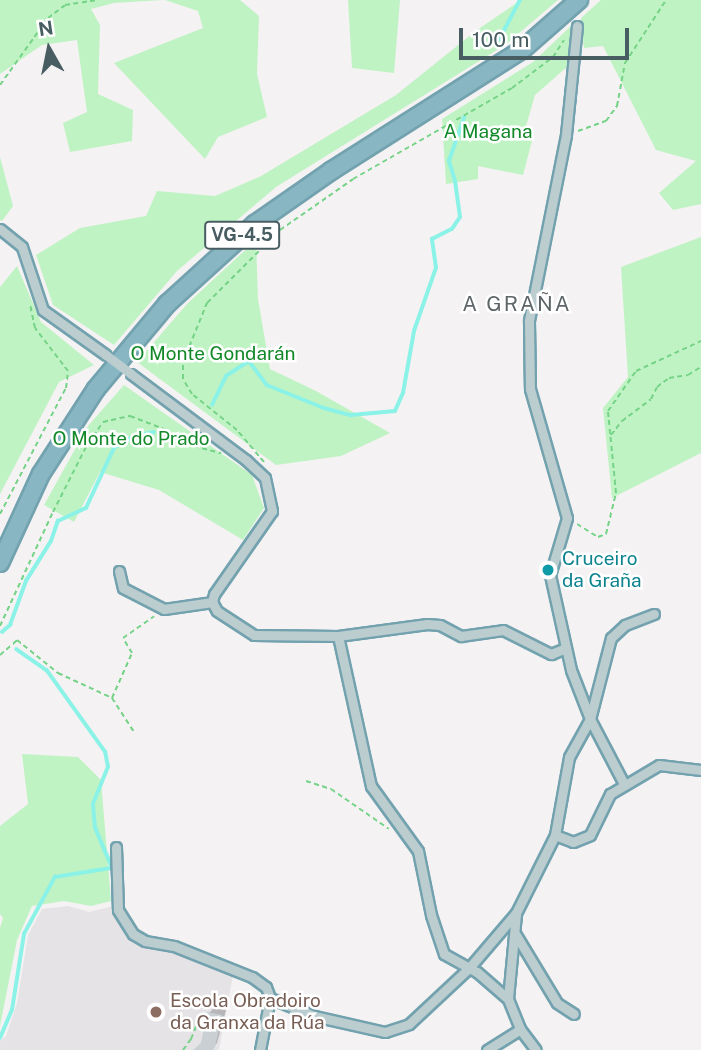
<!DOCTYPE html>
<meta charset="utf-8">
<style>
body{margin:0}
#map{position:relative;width:701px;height:1050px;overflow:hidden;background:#f4f2f3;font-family:"Public Sans",sans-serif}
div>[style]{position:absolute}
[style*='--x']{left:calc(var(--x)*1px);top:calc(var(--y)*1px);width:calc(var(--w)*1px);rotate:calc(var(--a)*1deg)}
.education>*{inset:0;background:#e5e3e5}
.green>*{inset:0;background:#c0f3c3}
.shadow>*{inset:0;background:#0003}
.stream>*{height:3.5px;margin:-1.75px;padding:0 1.75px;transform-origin:1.75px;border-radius:1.75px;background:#8bf2e7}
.building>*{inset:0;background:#c9cfd2}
.path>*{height:2px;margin-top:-1px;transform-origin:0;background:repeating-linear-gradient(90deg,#75d387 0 5px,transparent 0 8.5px)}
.roads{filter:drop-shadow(2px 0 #73a2af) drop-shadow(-2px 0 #73a2af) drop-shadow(0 2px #73a2af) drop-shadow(0 -2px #73a2af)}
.street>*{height:9px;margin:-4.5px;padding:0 4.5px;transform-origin:4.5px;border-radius:4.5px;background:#bccdcf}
.highway>*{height:16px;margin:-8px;padding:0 8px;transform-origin:8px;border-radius:8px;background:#88b7c3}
.street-bridge>*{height:9px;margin:-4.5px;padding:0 4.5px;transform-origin:4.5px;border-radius:4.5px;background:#bccdcf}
.dots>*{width:19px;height:19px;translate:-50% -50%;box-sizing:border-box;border:4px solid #fff;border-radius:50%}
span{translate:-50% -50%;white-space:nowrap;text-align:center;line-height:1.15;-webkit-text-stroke:5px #fff;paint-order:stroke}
.shield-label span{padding:2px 5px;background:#fff;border:2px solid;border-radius:5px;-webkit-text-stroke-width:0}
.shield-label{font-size:18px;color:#485d61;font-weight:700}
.park-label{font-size:19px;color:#128928}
.culture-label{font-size:19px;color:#0d838f}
.left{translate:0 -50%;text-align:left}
.education-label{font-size:19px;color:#785e54}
.neighbourhood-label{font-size:21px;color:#5e6568;letter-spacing:2px}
.north{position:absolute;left:14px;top:14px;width:70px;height:70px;-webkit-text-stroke:5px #fff;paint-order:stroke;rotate:351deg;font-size:19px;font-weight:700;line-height:28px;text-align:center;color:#485d61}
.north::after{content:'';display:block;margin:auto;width:24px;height:32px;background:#485d61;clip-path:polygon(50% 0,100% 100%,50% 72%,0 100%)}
.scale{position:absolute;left:459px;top:28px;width:170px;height:32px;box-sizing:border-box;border:4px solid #485d61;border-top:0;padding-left:9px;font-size:21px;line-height:24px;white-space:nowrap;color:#485d61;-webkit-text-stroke:5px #fff;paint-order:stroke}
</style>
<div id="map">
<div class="education">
<i style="clip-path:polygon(68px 906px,89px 912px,114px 906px,116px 917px,131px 938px,181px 952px,233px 975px,219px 1050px,0 1050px,0 1041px,6px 1036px,17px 1003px,28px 935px,42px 909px)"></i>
</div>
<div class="green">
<i style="clip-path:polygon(0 0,162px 0,114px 3px,91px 9px,100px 25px,98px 94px,133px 110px,132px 141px,70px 152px,63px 123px,87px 112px,77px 40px,42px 45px,0 74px)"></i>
<i style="clip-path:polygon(165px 0,240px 0,259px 16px,257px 74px,267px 117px,218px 137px,205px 159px,114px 63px,203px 28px,198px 11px)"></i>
<i style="clip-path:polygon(348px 0,400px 0,394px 73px,352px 68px)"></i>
<i style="clip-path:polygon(521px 0,558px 0,505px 45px,276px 187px,177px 271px,114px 345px,53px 305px,36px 255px,80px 228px,146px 216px,157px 191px,215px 196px,261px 176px,396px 95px,477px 30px)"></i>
<i style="clip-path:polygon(601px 0,701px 0,701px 204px,673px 210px,659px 193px,696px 161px,656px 150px,603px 46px,584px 48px,581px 18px)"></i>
<i style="clip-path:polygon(573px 24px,568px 66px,535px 95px,524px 133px,533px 137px,523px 175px,478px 166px,478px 179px,446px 184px,442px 119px,533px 62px)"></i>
<i style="clip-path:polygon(0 157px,13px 206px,2px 221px,0 220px)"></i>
<i style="clip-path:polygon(701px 237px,701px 453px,612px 498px,603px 408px,628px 377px,621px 267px)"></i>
<i style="clip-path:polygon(256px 240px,258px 299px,270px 369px,316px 391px,390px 433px,341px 456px,276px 465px,137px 362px,187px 304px)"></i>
<i style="clip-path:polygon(17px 266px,41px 322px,94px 365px,59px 382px,0 494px,0 287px)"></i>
<i style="clip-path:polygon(124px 385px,252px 475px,264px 508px,243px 540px,159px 490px,100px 472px,74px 522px,44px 505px,88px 426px)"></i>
<i style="clip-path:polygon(22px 754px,78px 757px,101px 780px,111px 901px,91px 906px,64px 901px,32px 906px,17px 940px,0 1026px,0 928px,3px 918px,0 914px,0 826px,28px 804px)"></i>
</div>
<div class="shadow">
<i style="clip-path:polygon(214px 1008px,226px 1010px,217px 1043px,211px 1050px,196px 1050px,203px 1043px,209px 1013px)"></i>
</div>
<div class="stream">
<i style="--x:499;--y:40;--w:45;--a:-62.3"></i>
<i style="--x:212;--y:405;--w:32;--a:-64"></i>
<i style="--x:226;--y:376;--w:27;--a:-33"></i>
<i style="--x:249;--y:361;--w:30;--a:53"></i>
<i style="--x:267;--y:385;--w:61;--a:22"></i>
<i style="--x:324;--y:408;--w:28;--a:15"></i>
<i style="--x:351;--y:415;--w:44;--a:-5.2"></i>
<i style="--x:395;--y:411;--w:20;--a:-66"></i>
<i style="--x:403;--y:393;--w:63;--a:-79.9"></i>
<i style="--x:414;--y:331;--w:67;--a:-70.8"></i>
<i style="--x:436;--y:268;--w:29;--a:-98"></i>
<i style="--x:432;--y:239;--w:22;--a:-27"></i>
<i style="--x:452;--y:229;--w:14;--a:-56"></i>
<i style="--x:460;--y:217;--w:36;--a:-98"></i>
<i style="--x:455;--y:181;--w:21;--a:-107"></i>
<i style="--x:449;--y:161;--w:46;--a:-70.8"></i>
<i style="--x:2;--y:632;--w:11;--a:-41"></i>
<i style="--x:10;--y:625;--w:47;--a:-70"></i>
<i style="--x:26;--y:581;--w:47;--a:-58"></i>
<i style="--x:51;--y:541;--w:21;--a:-71"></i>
<i style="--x:58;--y:521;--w:31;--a:-25"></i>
<i style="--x:86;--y:508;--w:66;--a:-65"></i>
<i style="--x:114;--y:448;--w:23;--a:-31"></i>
<i style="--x:134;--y:436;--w:20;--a:-11"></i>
<i style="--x:0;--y:1038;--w:30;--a:-67"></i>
<i style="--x:12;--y:1010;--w:77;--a:-81"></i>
<i style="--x:24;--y:934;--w:65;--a:-61.5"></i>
<i style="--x:55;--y:877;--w:58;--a:-9"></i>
<i style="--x:112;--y:868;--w:43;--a:-113"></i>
<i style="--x:95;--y:828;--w:24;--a:-95"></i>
<i style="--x:93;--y:804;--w:40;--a:-68"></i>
<i style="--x:108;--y:767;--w:15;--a:-101"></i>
<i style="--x:105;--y:752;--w:100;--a:-125.6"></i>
<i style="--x:47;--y:671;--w:37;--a:-145"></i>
</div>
<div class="building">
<i style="clip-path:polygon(207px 1012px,222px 1015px,215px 1047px,213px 1050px,193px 1050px,201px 1043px)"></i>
</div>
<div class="path">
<i style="--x:0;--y:85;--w:82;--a:-54.4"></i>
<i style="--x:48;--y:18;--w:21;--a:-37"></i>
<i style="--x:65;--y:5;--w:31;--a:-9"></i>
<i style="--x:449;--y:125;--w:12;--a:55"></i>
<i style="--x:578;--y:131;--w:30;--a:-20"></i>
<i style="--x:606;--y:121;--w:19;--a:-54"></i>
<i style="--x:617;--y:106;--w:44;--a:-79.5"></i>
<i style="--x:625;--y:63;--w:75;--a:-56.9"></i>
<i style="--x:611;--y:435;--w:18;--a:-52"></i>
<i style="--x:622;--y:421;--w:36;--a:-37"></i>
<i style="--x:651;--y:399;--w:13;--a:-63"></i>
<i style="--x:657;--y:387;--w:15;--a:-37"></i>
<i style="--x:669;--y:378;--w:19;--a:-9"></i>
<i style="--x:688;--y:375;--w:15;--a:-32"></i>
<i style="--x:264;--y:462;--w:42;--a:-130.2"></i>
<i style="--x:237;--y:430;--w:58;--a:-141.3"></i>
<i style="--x:192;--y:394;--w:17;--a:-121"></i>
<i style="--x:183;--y:379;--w:17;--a:-90"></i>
<i style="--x:183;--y:362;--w:64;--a:-67.9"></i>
<i style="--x:207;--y:303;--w:103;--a:-45"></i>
<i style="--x:280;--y:230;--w:89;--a:-34.9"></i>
<i style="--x:353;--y:179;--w:183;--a:-29.8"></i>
<i style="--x:512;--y:88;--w:51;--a:-37.1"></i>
<i style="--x:553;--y:57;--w:20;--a:-57"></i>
<i style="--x:0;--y:514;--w:142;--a:-62.4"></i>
<i style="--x:66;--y:388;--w:17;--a:-83"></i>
<i style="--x:68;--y:371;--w:54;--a:-127.5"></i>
<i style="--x:35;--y:328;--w:25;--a:-102"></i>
<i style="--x:577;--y:524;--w:25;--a:32"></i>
<i style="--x:598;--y:537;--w:9;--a:-21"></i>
<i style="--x:606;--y:534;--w:42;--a:-76.3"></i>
<i style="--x:616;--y:493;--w:82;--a:-95.6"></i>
<i style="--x:608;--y:411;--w:49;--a:-55"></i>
<i style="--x:636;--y:371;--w:72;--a:-24.8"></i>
<i style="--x:0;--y:626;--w:126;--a:-65.1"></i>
<i style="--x:53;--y:512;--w:77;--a:-63.1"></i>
<i style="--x:88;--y:443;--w:26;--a:-54"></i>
<i style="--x:103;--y:422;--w:28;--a:-13"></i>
<i style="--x:130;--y:416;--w:39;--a:21"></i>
<i style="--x:166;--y:430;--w:32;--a:30"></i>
<i style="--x:194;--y:446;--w:28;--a:15"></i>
<i style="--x:0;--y:655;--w:23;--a:-41"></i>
<i style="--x:17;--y:640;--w:53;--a:38.8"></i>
<i style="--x:58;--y:673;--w:60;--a:24.8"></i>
<i style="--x:112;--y:698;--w:40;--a:57.1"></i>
<i style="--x:112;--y:698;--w:49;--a:-66"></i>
<i style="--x:132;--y:653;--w:17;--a:-121"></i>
<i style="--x:123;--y:638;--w:38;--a:-35"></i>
<i style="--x:306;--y:781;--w:26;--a:18"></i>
<i style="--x:331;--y:789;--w:70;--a:34.6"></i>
<i style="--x:183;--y:1050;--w:14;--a:-54"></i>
<i style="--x:191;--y:1039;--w:27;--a:-68"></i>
</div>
<div class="roads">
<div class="street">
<i style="--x:577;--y:26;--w:110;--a:95.8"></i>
<i style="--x:566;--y:135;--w:190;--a:101.3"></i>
<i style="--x:529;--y:321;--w:68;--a:89.2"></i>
<i style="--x:530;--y:389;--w:134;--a:74"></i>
<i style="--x:567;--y:518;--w:59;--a:106.6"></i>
<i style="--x:550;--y:575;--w:97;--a:77.5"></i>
<i style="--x:571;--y:670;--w:53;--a:68.8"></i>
<i style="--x:0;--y:229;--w:28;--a:39"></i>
<i style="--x:22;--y:247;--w:66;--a:71.6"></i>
<i style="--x:43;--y:310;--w:77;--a:35.5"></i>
<i style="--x:131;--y:374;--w:144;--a:36.8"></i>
<i style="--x:246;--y:460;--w:26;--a:43"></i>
<i style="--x:265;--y:478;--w:34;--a:78"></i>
<i style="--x:272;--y:511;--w:101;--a:124.9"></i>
<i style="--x:214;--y:594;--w:8;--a:104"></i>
<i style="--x:212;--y:602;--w:10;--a:61"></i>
<i style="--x:217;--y:611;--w:44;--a:33"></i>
<i style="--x:254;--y:635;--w:84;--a:0.7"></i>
<i style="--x:338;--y:636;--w:154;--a:77.6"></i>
<i style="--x:371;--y:786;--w:80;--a:54.1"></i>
<i style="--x:418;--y:851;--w:65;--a:78.5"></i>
<i style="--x:431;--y:915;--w:41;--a:71.6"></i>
<i style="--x:444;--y:954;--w:38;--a:29"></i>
<i style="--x:477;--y:972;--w:41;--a:41.1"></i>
<i style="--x:119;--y:571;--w:17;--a:77"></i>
<i style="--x:123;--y:588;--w:46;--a:27.1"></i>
<i style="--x:164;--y:609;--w:49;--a:-8.3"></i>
<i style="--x:338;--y:636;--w:90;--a:-7.7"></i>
<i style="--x:427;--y:624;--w:13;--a:4"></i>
<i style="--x:440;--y:625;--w:24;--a:28"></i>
<i style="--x:461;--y:636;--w:42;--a:-8.1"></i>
<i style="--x:503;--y:630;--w:54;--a:26.6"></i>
<i style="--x:551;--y:654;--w:16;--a:-22"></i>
<i style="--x:590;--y:719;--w:84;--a:-75.5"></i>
<i style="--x:611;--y:638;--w:19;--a:-43"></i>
<i style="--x:625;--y:625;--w:31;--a:-21"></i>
<i style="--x:555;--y:835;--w:19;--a:21"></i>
<i style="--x:573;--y:842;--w:18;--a:-22"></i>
<i style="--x:590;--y:835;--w:46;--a:-64"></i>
<i style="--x:610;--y:794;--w:57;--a:-30.6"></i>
<i style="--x:659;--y:765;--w:42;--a:6.8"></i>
<i style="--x:116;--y:847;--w:63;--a:88.2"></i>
<i style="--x:118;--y:910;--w:28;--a:58"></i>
<i style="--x:133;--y:934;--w:14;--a:30"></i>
<i style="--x:145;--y:941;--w:29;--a:10"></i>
<i style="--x:174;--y:946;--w:84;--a:21.7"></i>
<i style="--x:252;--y:977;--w:17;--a:36"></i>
<i style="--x:266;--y:987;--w:12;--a:70"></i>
<i style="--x:516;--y:914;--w:85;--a:95.4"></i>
<i style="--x:508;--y:999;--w:32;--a:68"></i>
<i style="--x:520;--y:1029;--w:26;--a:53"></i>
<i style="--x:516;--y:935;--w:79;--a:58.9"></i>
<i style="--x:557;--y:1003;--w:20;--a:33"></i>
<i style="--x:270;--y:998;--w:48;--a:22.2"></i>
<i style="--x:314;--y:1016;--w:73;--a:12.7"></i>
<i style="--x:385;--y:1032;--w:25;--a:-18"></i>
<i style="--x:409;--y:1024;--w:82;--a:-43"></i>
<i style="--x:469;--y:968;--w:72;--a:-49.5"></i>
<i style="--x:516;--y:913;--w:87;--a:-63.4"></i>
<i style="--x:555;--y:835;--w:79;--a:-79.8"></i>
<i style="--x:569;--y:757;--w:43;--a:-61.1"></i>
<i style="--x:590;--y:719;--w:73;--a:62.4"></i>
<i style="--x:260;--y:1050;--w:53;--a:-79.1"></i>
<i style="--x:487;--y:1050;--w:39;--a:-32"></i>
</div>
<div class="highway">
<i style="--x:0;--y:563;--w:98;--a:-65.3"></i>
<i style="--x:41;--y:474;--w:101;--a:-57.1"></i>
<i style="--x:96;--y:389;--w:111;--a:-50.1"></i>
<i style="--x:167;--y:304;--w:119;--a:-42.3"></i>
<i style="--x:255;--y:224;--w:93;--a:-34.9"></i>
<i style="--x:331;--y:171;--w:226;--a:-32.4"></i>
<i style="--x:522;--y:50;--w:76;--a:-41.3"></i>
</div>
</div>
<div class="street-bridge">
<i style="--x:106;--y:355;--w:31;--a:37"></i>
</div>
<div class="dots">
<i style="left:548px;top:570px;background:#0f9aa8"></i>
<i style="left:156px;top:1012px;background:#8d6e63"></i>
</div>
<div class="shield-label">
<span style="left:242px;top:235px">VG-4.5</span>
</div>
<div class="park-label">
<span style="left:488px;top:132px">A Magana</span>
<span style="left:213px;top:354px">O Monte Gondarán</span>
<span style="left:131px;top:439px">O Monte do Prado</span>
</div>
<div class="culture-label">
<span class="left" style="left:562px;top:570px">Cruceiro<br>da Graña</span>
</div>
<div class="education-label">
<span class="left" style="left:170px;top:1012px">Escola Obradoiro<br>da Granxa da Rúa</span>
</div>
<div class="neighbourhood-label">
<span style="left:517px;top:304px">A GRAÑA</span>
</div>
<div class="north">N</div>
<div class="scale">100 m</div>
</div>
